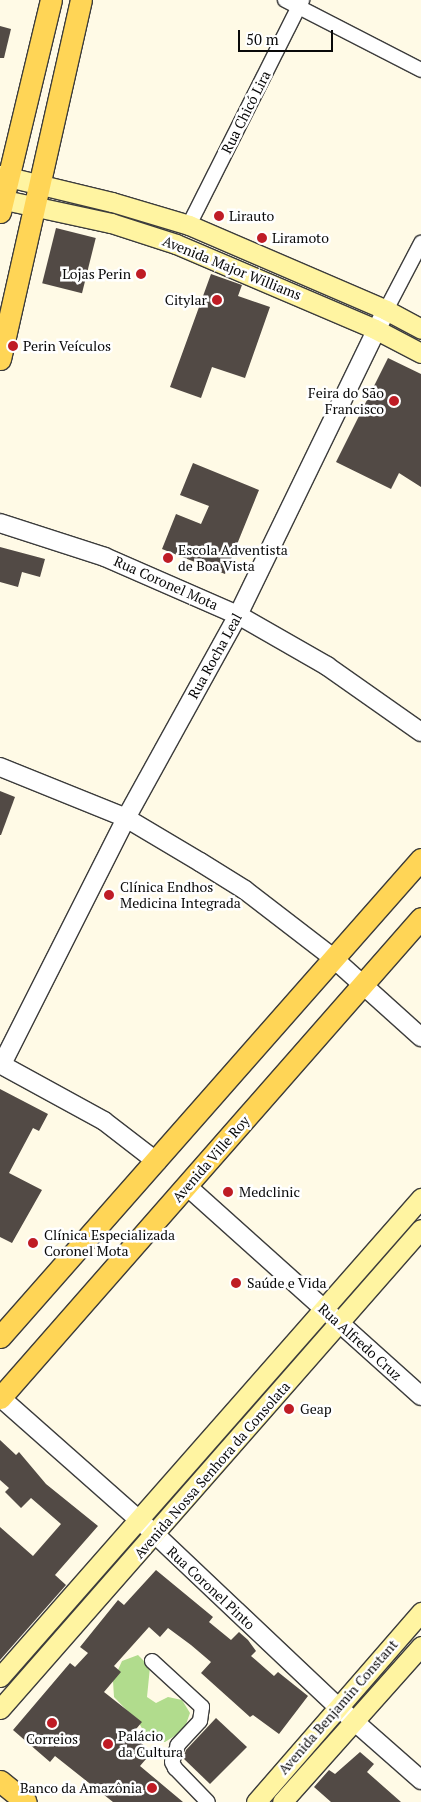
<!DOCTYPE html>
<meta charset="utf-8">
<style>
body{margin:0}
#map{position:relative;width:421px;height:1802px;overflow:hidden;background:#fffae6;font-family:"PT Serif",serif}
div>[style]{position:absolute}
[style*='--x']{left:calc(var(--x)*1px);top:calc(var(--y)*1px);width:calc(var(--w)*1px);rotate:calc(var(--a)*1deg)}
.forest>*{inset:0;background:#b1dc8d}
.building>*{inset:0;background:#524a45;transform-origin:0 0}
.roads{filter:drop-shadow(1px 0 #3c3c3c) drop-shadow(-1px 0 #3c3c3c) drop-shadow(0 1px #3c3c3c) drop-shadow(0 -1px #3c3c3c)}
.minor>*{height:14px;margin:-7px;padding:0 7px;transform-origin:7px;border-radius:7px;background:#fff}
.tertiary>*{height:18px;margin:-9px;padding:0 9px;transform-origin:9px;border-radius:9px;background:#fff}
.secondary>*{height:19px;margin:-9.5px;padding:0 9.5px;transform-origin:9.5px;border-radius:9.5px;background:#fff4a1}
.primary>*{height:21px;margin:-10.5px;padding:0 10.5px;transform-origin:10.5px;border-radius:10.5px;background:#ffd556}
.dots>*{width:14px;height:14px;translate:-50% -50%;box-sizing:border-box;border:2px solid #fff;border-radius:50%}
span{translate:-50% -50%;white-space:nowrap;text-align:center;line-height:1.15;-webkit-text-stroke:5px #fff;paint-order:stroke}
.street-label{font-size:14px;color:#090909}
.poi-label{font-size:14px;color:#090909}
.left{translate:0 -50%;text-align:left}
.right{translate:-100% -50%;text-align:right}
.scale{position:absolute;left:238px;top:30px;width:95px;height:22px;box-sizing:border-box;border:2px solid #090909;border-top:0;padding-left:6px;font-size:15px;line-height:18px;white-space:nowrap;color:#090909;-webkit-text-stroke:4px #fff;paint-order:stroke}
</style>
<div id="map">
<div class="forest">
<i style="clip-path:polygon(138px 1655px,150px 1667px,147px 1697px,156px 1703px,168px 1697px,182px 1700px,190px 1713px,184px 1730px,165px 1742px,149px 1741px,139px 1723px,114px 1697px,113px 1681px,122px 1661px)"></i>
</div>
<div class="building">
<i style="clip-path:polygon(0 26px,11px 29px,4px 58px,0 58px)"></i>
<i style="left:56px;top:228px;width:41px;height:57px;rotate:14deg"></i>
<i style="clip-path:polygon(211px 274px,242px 285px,238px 296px,270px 307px,245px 378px,212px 367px,201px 398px,170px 387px)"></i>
<i style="clip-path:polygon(388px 358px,421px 374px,421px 487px,399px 473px,391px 489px,336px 462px)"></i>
<i style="clip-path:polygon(193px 463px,259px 490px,225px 574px,162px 549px,176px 514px,201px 524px,209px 506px,180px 495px)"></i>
<i style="clip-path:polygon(0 547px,45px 559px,40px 577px,22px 572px,18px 587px,0 582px)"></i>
<i style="clip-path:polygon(0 791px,15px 797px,1px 835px,0 835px)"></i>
<i style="clip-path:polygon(0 1089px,48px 1114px,39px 1131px,33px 1128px,9px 1173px,42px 1190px,12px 1243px,0 1237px)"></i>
<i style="clip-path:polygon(0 1440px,16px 1455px,19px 1452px,46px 1484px,98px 1526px,55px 1575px,66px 1585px,0 1660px,0 1527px,33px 1556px,61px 1524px,31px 1498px,21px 1508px,5px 1492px,9px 1488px,0 1480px)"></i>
<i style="clip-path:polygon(156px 1570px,213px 1617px,209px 1622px,231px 1640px,239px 1632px,248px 1640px,256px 1651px,251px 1656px,274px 1676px,278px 1672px,308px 1696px,279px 1734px,253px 1715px,250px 1717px,201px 1673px,211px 1662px,191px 1645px,168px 1628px,160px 1637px,149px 1627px,114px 1666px,121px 1672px,104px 1692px,142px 1722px,131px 1735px,152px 1752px,140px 1766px,183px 1802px,113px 1802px,55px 1756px,50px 1762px,13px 1730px,70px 1663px,75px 1667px,88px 1653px,80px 1647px,118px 1600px,124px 1605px)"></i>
<i style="clip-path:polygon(216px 1718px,247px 1747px,210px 1784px,183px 1758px,186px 1750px)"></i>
<i style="clip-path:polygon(360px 1752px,374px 1764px,367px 1772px,401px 1802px,331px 1802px,314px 1787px,329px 1770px,335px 1774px)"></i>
</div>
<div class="roads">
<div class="minor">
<i style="--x:285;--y:0;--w:153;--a:27.2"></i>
<i style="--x:189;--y:225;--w:252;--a:-63.3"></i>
<i style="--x:386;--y:310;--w:76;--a:-62.4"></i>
<i style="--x:152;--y:1661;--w:68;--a:42.6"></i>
<i style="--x:202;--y:1707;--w:14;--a:98"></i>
<i style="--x:200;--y:1721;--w:33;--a:133"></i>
<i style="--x:178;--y:1745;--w:18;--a:109"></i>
<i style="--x:172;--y:1762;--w:7;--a:63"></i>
<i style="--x:175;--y:1768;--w:47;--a:45.9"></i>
</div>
<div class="tertiary">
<i style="--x:0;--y:523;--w:110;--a:17.9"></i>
<i style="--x:105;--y:557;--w:145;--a:23.6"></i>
<i style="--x:238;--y:615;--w:103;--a:29.8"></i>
<i style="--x:327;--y:666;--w:115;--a:35.1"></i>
<i style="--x:0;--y:767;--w:136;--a:22"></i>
<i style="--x:126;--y:818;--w:86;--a:30.7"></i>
<i style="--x:200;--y:862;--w:53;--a:31.9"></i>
<i style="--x:245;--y:890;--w:110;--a:37.6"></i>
<i style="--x:332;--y:957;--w:120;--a:42"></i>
<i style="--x:0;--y:1064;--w:119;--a:28.7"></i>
<i style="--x:104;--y:1121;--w:67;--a:37.7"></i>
<i style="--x:2;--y:1064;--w:275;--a:-63.2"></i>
<i style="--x:126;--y:818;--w:232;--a:-61.1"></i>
<i style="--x:238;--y:615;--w:339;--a:-64.1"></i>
<i style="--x:188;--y:1187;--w:313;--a:41.9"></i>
<i style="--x:0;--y:1397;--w:208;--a:41.5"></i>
<i style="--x:156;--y:1535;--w:250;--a:43.4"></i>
<i style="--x:338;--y:1707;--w:111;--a:41.3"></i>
</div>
<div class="secondary">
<i style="--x:0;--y:175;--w:115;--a:13.6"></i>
<i style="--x:112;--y:202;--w:80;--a:16.6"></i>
<i style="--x:189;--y:225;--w:215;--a:23.3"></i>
<i style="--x:386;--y:310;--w:40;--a:28"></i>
<i style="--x:0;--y:199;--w:114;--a:12.2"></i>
<i style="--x:111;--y:223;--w:68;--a:17.9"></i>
<i style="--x:176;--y:244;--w:216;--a:23.1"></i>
<i style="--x:375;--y:329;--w:52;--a:27.6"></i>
<i style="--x:0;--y:1677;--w:638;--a:-48.69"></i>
<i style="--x:0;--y:1709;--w:638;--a:-48.75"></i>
<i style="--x:256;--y:1802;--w:252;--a:-49"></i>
<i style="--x:282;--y:1802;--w:209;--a:-48.3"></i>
</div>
<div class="primary">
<i style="--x:0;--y:212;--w:218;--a:-76.5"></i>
<i style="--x:0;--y:359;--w:368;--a:-77.3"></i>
<i style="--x:0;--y:1337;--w:637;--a:-48.63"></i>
<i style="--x:0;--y:1398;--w:638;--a:-48.75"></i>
<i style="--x:0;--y:1781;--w:33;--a:39"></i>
</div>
</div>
<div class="dots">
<i style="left:219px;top:216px;background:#bf1c25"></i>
<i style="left:262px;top:238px;background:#bf1c25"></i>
<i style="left:141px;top:274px;background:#bf1c25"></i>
<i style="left:217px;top:300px;background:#bf1c25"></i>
<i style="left:13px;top:346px;background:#bf1c25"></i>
<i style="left:394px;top:401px;background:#bf1c25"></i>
<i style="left:168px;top:558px;background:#bf1c25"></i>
<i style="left:109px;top:895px;background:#bf1c25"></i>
<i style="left:228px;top:1192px;background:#bf1c25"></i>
<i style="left:33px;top:1243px;background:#bf1c25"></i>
<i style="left:236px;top:1283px;background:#bf1c25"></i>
<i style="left:289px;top:1409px;background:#bf1c25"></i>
<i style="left:52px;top:1723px;background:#bf1c25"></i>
<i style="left:108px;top:1744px;background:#bf1c25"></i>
<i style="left:152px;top:1788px;background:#bf1c25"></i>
</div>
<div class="street-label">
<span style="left:246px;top:112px;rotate:-63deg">Rua Chicó Lira</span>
<span style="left:232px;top:268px;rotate:22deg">Avenida Major Williams</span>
<span style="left:166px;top:583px;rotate:24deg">Rua Coronel Mota</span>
<span style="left:215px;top:656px;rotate:-61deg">Rua Rocha Leal</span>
<span style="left:211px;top:1159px;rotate:-49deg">Avenida Ville Roy</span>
<span style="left:360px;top:1342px;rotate:42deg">Rua Alfredo Cruz</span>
<span style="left:212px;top:1470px;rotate:-49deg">Avenida Nossa Senhora da Consolata</span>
<span style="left:211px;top:1588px;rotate:43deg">Rua Coronel Pinto</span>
<span style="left:338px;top:1707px;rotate:-49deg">Avenida Benjamin Constant</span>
</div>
<div class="poi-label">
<span class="left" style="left:229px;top:216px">Lirauto</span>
<span class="left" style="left:272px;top:238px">Liramoto</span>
<span class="right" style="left:131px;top:274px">Lojas Perin</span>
<span class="right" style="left:207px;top:300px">Citylar</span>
<span class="left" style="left:23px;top:346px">Perin Veículos</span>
<span class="right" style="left:384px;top:401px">Feira do São<br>Francisco</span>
<span class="left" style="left:178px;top:558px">Escola Adventista<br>de Boa Vista</span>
<span class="left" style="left:120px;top:895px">Clínica Endhos<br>Medicina Integrada</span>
<span class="left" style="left:239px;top:1192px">Medclinic</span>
<span class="left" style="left:44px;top:1243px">Clínica Especializada<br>Coronel Mota</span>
<span class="left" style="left:247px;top:1283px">Saúde e Vida</span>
<span class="left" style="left:300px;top:1409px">Geap</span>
<span class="left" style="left:118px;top:1744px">Palácio<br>da Cultura</span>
<span style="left:52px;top:1739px">Correios</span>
<span class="right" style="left:142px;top:1788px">Banco da Amazônia</span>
</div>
<div class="scale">50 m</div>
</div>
